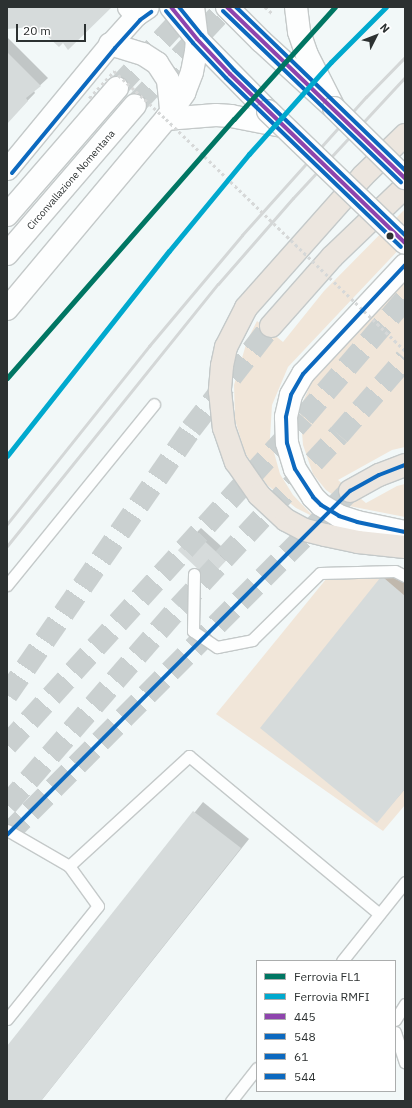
<!DOCTYPE html>
<style>
body{margin:0}
#map{position:relative;width:412px;height:1108px;overflow:hidden;background:#f2f8f8;font-family:"IBM Plex Sans",sans-serif}
div>[style]{position:absolute}
[style*='--x']{left:calc(var(--x)*1px);top:calc(var(--y)*1px);width:calc(var(--w)*1px);rotate:calc(var(--a)*1deg)}
.green>*{inset:0;background:#f1e6d9}
.shadow>*{inset:0;background:#0003}
.building>*{inset:0;background:#d6dbdb;transform-origin:0 0}
.tertiary-tunnel>*{height:22px;margin-top:-11px;transform-origin:0;background:repeating-linear-gradient(90deg,#cad0d0 0 22px,transparent 0 33px)}
.trunk-tunnel>*{height:22px;margin-top:-11px;transform-origin:0;background:repeating-linear-gradient(90deg,#cad0d0 0 22px,transparent 0 33px)}
.path>*{height:2.5px;margin-top:-1.25px;transform-origin:0;background:repeating-linear-gradient(90deg,#d6d8d8 0 3px,transparent 0 6px)}
.roads{filter:drop-shadow(1px 0 #c4c9c9) drop-shadow(-1px 0 #c4c9c9) drop-shadow(0 1px #c4c9c9) drop-shadow(0 -1px #c4c9c9)}
.service>*{height:11px;margin:-5.5px;padding:0 5.5px;transform-origin:5.5px;border-radius:5.5px;background:#fdfefe}
.minor>*{height:21px;margin:-10.5px;padding:0 10.5px;transform-origin:10.5px;border-radius:10.5px;background:#fdfefe}
.tertiary>*{height:22px;margin:-11px;padding:0 11px;transform-origin:11px;border-radius:11px;background:#fdfefe}
.secondary>*{height:22px;margin:-11px;padding:0 11px;transform-origin:11px;border-radius:11px;background:#fdfefe}
.trunk>*{height:22px;margin:-11px;padding:0 11px;transform-origin:11px;border-radius:11px;background:#ece6df}
.rail>*{height:3px;margin:-1.5px;padding:0 1.5px;transform-origin:1.5px;border-radius:1.5px;background:#d4d7d7}
.path-bridge>*{height:2.5px;margin-top:-1.25px;transform-origin:0;background:repeating-linear-gradient(90deg,#d6d8d8 0 3px,transparent 0 6px)}
.bridges{filter:drop-shadow(1px 0 #c4c9c9) drop-shadow(-1px 0 #c4c9c9) drop-shadow(0 1px #c4c9c9) drop-shadow(0 -1px #c4c9c9)}
.tertiary-bridge>*{height:22px;margin:-11px;padding:0 11px;transform-origin:11px;border-radius:11px;background:#fdfefe}
.secondary-bridge>*{height:22px;margin:-11px;padding:0 11px;transform-origin:11px;border-radius:11px;background:#fdfefe}
.bus-1>*{height:4px;margin:-2px;padding:0 2px;transform-origin:2px;border-radius:2px;background:#8e44ad}
.bus-2>*{height:4px;margin:-2px;padding:0 2px;transform-origin:2px;border-radius:2px;background:#0c69bf}
.bus-3>*{height:4px;margin:-2px;padding:0 2px;transform-origin:2px;border-radius:2px;background:#0c69bf}
.bus-4>*{height:4px;margin:-2px;padding:0 2px;transform-origin:2px;border-radius:2px;background:#0c69bf}
.rail-1>*{height:5px;margin:-2.5px;padding:0 2.5px;transform-origin:2.5px;border-radius:2.5px;background:#007663}
.rail-2>*{height:5px;margin:-2.5px;padding:0 2.5px;transform-origin:2.5px;border-radius:2.5px;background:#00a9ce}
.dots>*{width:11px;height:11px;translate:-50% -50%;box-sizing:border-box;border:2px solid #fff;border-radius:50%}
span{translate:-50% -50%;white-space:nowrap;text-align:center;line-height:1.15;-webkit-text-stroke:4px #fff;paint-order:stroke}
.street-label{font-size:10px;color:#2c3131}
.frame{position:absolute;inset:0;border:8px solid #2c3131;pointer-events:none}
.legend{position:absolute;left:256px;top:960px;width:140px;height:132px;box-sizing:border-box;background:#fff;border:1px solid #abadad;margin:0;padding:5px 7px;list-style:none;font-size:12px;color:#2c3131}
.legend li{display:flex;align-items:center;gap:8px;height:20px}
.legend b{width:20px;border:1px solid #abadad}
.north{position:absolute;left:356px;top:16px;width:40px;height:40px;-webkit-text-stroke:3px #fff;paint-order:stroke;rotate:48deg;font-size:11px;font-weight:700;line-height:16px;text-align:center;color:#2c3131}
.north::after{content:'';display:block;margin:auto;width:14px;height:18px;background:#2c3131;clip-path:polygon(50% 0,100% 100%,50% 72%,0 100%)}
.scale{position:absolute;left:16px;top:24px;width:70px;height:18px;box-sizing:border-box;border:2px solid #2c3131;border-top:0;padding-left:5px;font-size:12px;line-height:14px;white-space:nowrap;color:#2c3131;-webkit-text-stroke:3px #fff;paint-order:stroke}
</style>
<div id="map">
<div class="green">
<i style="clip-path:polygon(405px 209px,405px 243px,288px 367px,272px 405px,270px 438px,280px 474px,293px 495px,314px 517px,296px 508px,267px 485px,245px 453px,235px 420px,234px 385px,247px 341px,257px 321px,283px 342px,324px 291px)"></i>
<i style="clip-path:polygon(405px 282px,405px 447px,392px 450px,338px 480px,366px 503px,397px 486px,405px 484px,405px 517px,349px 506px,326px 490px,313px 474px,303px 445px,300px 408px,316px 373px)"></i>
<i style="clip-path:polygon(405px 572px,405px 805px,383px 831px,216px 714px,331px 573px)"></i>
</div>
<div class="shadow">
<i style="clip-path:polygon(7px 37px,48px 78px,34px 91px,35px 93px,13px 116px,7px 118px)"></i>
<i style="clip-path:polygon(201px 528px,231px 555px,215px 572px,196px 533px)"></i>
<i style="clip-path:polygon(390px 570px,405px 579px,405px 789px,377px 821px,381px 579px)"></i>
<i style="clip-path:polygon(203px 802px,249px 839px,41px 1101px,7px 1101px,7px 1047px)"></i>
</div>
<div class="building">
<i style="clip-path:polygon(7px 7px,112px 7px,68px 50px,63px 43px,59px 47px,47px 36px,44px 37px,32px 27px,7px 29px)"></i>
<i style="clip-path:polygon(7px 52px,41px 86px,26px 98px,28px 101px,7px 124px)"></i>
<i style="left:195px;top:532px;width:42px;height:25px;rotate:43deg"></i>
<i style="clip-path:polygon(380px 578px,384px 578px,405px 596px,405px 789px,377px 823px,260px 728px)"></i>
<i style="clip-path:polygon(193px 811px,241px 848px,41px 1101px,7px 1101px,7px 1046px)"></i>
</div>
<div class="tertiary-tunnel">
<i style="--x:117;--y:88;--w:110;--a:-47.2"></i>
<i style="--x:135;--y:105;--w:134;--a:-47.1"></i>
</div>
<div class="trunk-tunnel">
<i style="--x:7;--y:695;--w:323;--a:-55.3"></i>
<i style="--x:191;--y:429;--w:130;--a:-52.2"></i>
<i style="--x:7;--y:745;--w:442;--a:-47.8"></i>
<i style="--x:304;--y:417;--w:155;--a:-49.4"></i>
<i style="--x:7;--y:805;--w:262;--a:-49"></i>
<i style="--x:179;--y:607;--w:235;--a:-47.1"></i>
<i style="--x:339;--y:435;--w:101;--a:-49"></i>
<i style="--x:7;--y:835;--w:486;--a:-45.1"></i>
</div>
<div class="path">
<i style="--x:265;--y:7;--w:11;--a:41"></i>
</div>
<div class="roads">
<div class="service">
<i style="--x:194;--y:574;--w:57;--a:91"></i>
<i style="--x:193;--y:631;--w:29;--a:34"></i>
<i style="--x:217;--y:647;--w:36;--a:-11"></i>
<i style="--x:252;--y:640;--w:95;--a:-44.6"></i>
<i style="--x:320;--y:573;--w:75;--a:-1.5"></i>
<i style="--x:395;--y:571;--w:11;--a:27"></i>
<i style="--x:7;--y:585;--w:233;--a:-50.9"></i>
<i style="--x:7;--y:830;--w:72;--a:30.1"></i>
<i style="--x:342;--y:961;--w:101;--a:-51.4"></i>
<i style="--x:7;--y:1019;--w:145;--a:-51.2"></i>
<i style="--x:98;--y:906;--w:49;--a:-125.9"></i>
<i style="--x:69;--y:866;--w:163;--a:-42.5"></i>
<i style="--x:189;--y:756;--w:247;--a:39.7"></i>
<i style="--x:395;--y:1020;--w:19;--a:-58"></i>
<i style="--x:395;--y:1032;--w:32;--a:72"></i>
<i style="--x:231;--y:1101;--w:42;--a:-51.8"></i>
</div>
<div class="minor">
<i style="--x:7;--y:169;--w:162;--a:-50.5"></i>
<i style="--x:110;--y:44;--w:39;--a:-48"></i>
<i style="--x:136;--y:15;--w:14;--a:-34"></i>
</div>
<div class="tertiary">
<i style="--x:129;--y:7;--w:11;--a:49"></i>
<i style="--x:171;--y:7;--w:41;--a:50.9"></i>
<i style="--x:197;--y:39;--w:101;--a:45.4"></i>
<i style="--x:227;--y:7;--w:48;--a:45"></i>
<i style="--x:261;--y:41;--w:96;--a:42.5"></i>
<i style="--x:110;--y:44;--w:34;--a:17"></i>
<i style="--x:143;--y:54;--w:17;--a:33"></i>
<i style="--x:157;--y:63;--w:20;--a:57"></i>
<i style="--x:168;--y:80;--w:30;--a:84"></i>
<i style="--x:166;--y:119;--w:50;--a:-4.6"></i>
<i style="--x:216;--y:115;--w:15;--a:4"></i>
<i style="--x:231;--y:116;--w:52;--a:11.1"></i>
<i style="--x:7;--y:215;--w:168;--a:-49.1"></i>
<i style="--x:7;--y:254;--w:196;--a:-49.3"></i>
<i style="--x:7;--y:309;--w:248;--a:-50.1"></i>
<i style="--x:166;--y:119;--w:32;--a:-55"></i>
<i style="--x:184;--y:93;--w:22;--a:-69"></i>
<i style="--x:192;--y:72;--w:20;--a:-79"></i>
<i style="--x:196;--y:52;--w:13;--a:-86"></i>
<i style="--x:197;--y:39;--w:32;--a:-97"></i>
</div>
<div class="secondary">
<i style="--x:296;--y:7;--w:25;--a:83"></i>
<i style="--x:299;--y:32;--w:24;--a:71"></i>
<i style="--x:307;--y:55;--w:59;--a:63"></i>
<i style="--x:405;--y:265;--w:149;--a:133.1"></i>
<i style="--x:303;--y:374;--w:24;--a:120"></i>
<i style="--x:291;--y:395;--w:23;--a:103"></i>
<i style="--x:286;--y:417;--w:26;--a:88"></i>
<i style="--x:287;--y:443;--w:27;--a:73"></i>
<i style="--x:295;--y:469;--w:33;--a:57"></i>
<i style="--x:313;--y:497;--w:11;--a:45"></i>
<i style="--x:321;--y:505;--w:21;--a:31"></i>
<i style="--x:339;--y:516;--w:19;--a:18"></i>
<i style="--x:357;--y:522;--w:49;--a:11.8"></i>
</div>
<div class="trunk">
<i style="--x:405;--y:135;--w:59;--a:135.7"></i>
<i style="--x:363;--y:176;--w:176;--a:131.6"></i>
<i style="--x:246;--y:308;--w:44;--a:117.1"></i>
<i style="--x:226;--y:347;--w:19;--a:102"></i>
<i style="--x:222;--y:366;--w:25;--a:95"></i>
<i style="--x:220;--y:391;--w:37;--a:84"></i>
<i style="--x:224;--y:428;--w:36;--a:71"></i>
<i style="--x:236;--y:462;--w:40;--a:55.1"></i>
<i style="--x:259;--y:495;--w:37;--a:43"></i>
<i style="--x:286;--y:520;--w:21;--a:28"></i>
<i style="--x:305;--y:530;--w:21;--a:14"></i>
<i style="--x:325;--y:535;--w:34;--a:12"></i>
<i style="--x:358;--y:542;--w:47;--a:6.1"></i>
<i style="--x:271;--y:326;--w:92;--a:-48.5"></i>
<i style="--x:332;--y:257;--w:101;--a:-43.8"></i>
<i style="--x:350;--y:491;--w:33;--a:-29"></i>
<i style="--x:379;--y:475;--w:28;--a:-21"></i>
</div>
</div>
<div class="rail">
<i style="--x:7;--y:524;--w:228;--a:-51.4"></i>
<i style="--x:149;--y:346;--w:145;--a:-50"></i>
<i style="--x:242;--y:235;--w:186;--a:-48.1"></i>
<i style="--x:366;--y:97;--w:56;--a:-45.7"></i>
<i style="--x:7;--y:546;--w:336;--a:-51.2"></i>
<i style="--x:218;--y:284;--w:114;--a:-48.9"></i>
<i style="--x:293;--y:198;--w:165;--a:-47.2"></i>
</div>
<div class="path-bridge">
<i style="--x:89;--y:98;--w:37;--a:-47"></i>
<i style="--x:114;--y:71;--w:71;--a:42.7"></i>
<i style="--x:166;--y:119;--w:333;--a:44.1"></i>
</div>
<div class="bridges">
<div class="tertiary-bridge">
<i style="--x:268;--y:111;--w:190;--a:43.9"></i>
</div>
<div class="secondary-bridge">
<i style="--x:334;--y:108;--w:100;--a:44.6"></i>
</div>
</div>
<div class="bus-1">
<i style="--x:171;--y:7;--w:41;--a:50.9"></i>
<i style="--x:197;--y:39;--w:48;--a:46.7"></i>
<i style="--x:230;--y:74;--w:243;--a:44"></i>
<i style="--x:227;--y:7;--w:247;--a:43.9"></i>
</div>
<div class="bus-2">
<i style="--x:405;--y:265;--w:149;--a:133.1"></i>
<i style="--x:303;--y:374;--w:24;--a:120"></i>
<i style="--x:291;--y:395;--w:23;--a:103"></i>
<i style="--x:286;--y:417;--w:26;--a:88"></i>
<i style="--x:287;--y:443;--w:27;--a:73"></i>
<i style="--x:295;--y:469;--w:33;--a:57"></i>
<i style="--x:313;--y:497;--w:11;--a:45"></i>
<i style="--x:321;--y:505;--w:21;--a:31"></i>
<i style="--x:339;--y:516;--w:19;--a:18"></i>
<i style="--x:357;--y:522;--w:49;--a:11.8"></i>
<i style="--x:7;--y:835;--w:486;--a:-45.1"></i>
<i style="--x:350;--y:491;--w:33;--a:-29"></i>
<i style="--x:379;--y:475;--w:28;--a:-21"></i>
</div>
<div class="bus-3">
<i style="--x:166;--y:11;--w:42;--a:49.8"></i>
<i style="--x:193;--y:43;--w:48;--a:46.7"></i>
<i style="--x:226;--y:78;--w:243;--a:44"></i>
<i style="--x:223;--y:11;--w:247;--a:43.9"></i>
<i style="--x:12;--y:173;--w:162;--a:-50.5"></i>
<i style="--x:115;--y:48;--w:38;--a:-48"></i>
<i style="--x:140;--y:20;--w:14;--a:-36"></i>
</div>
<div class="bus-4">
<i style="--x:179;--y:7;--w:36;--a:51"></i>
<i style="--x:202;--y:35;--w:47;--a:47.6"></i>
<i style="--x:234;--y:70;--w:238;--a:44"></i>
<i style="--x:236;--y:7;--w:235;--a:44"></i>
</div>
<div class="rail-1">
<i style="--x:7;--y:378;--w:344;--a:-48.8"></i>
<i style="--x:234;--y:119;--w:151;--a:-48"></i>
</div>
<div class="rail-2">
<i style="--x:7;--y:456;--w:261;--a:-51.7"></i>
<i style="--x:169;--y:251;--w:126;--a:-50.5"></i>
<i style="--x:249;--y:154;--w:123;--a:-48.3"></i>
<i style="--x:331;--y:62;--w:78;--a:-45"></i>
</div>
<div class="dots">
<i style="left:390px;top:236px;background:#2c3131"></i>
</div>
<div class="street-label">
<span style="left:71px;top:180px;rotate:-49deg">Circonvallazione Nomentana</span>
</div>
<div class="frame"></div>
<ul class="legend">
<li><b style="height:5px;background:#007663"></b>Ferrovia FL1</li>
<li><b style="height:5px;background:#00a9ce"></b>Ferrovia RMFI</li>
<li><b style="height:5px;background:#8e44ad"></b>445</li>
<li><b style="height:5px;background:#0c69bf"></b>548</li>
<li><b style="height:5px;background:#0c69bf"></b>61</li>
<li><b style="height:5px;background:#0c69bf"></b>544</li>
</ul>
<div class="north">N</div>
<div class="scale">20 m</div>
</div>
